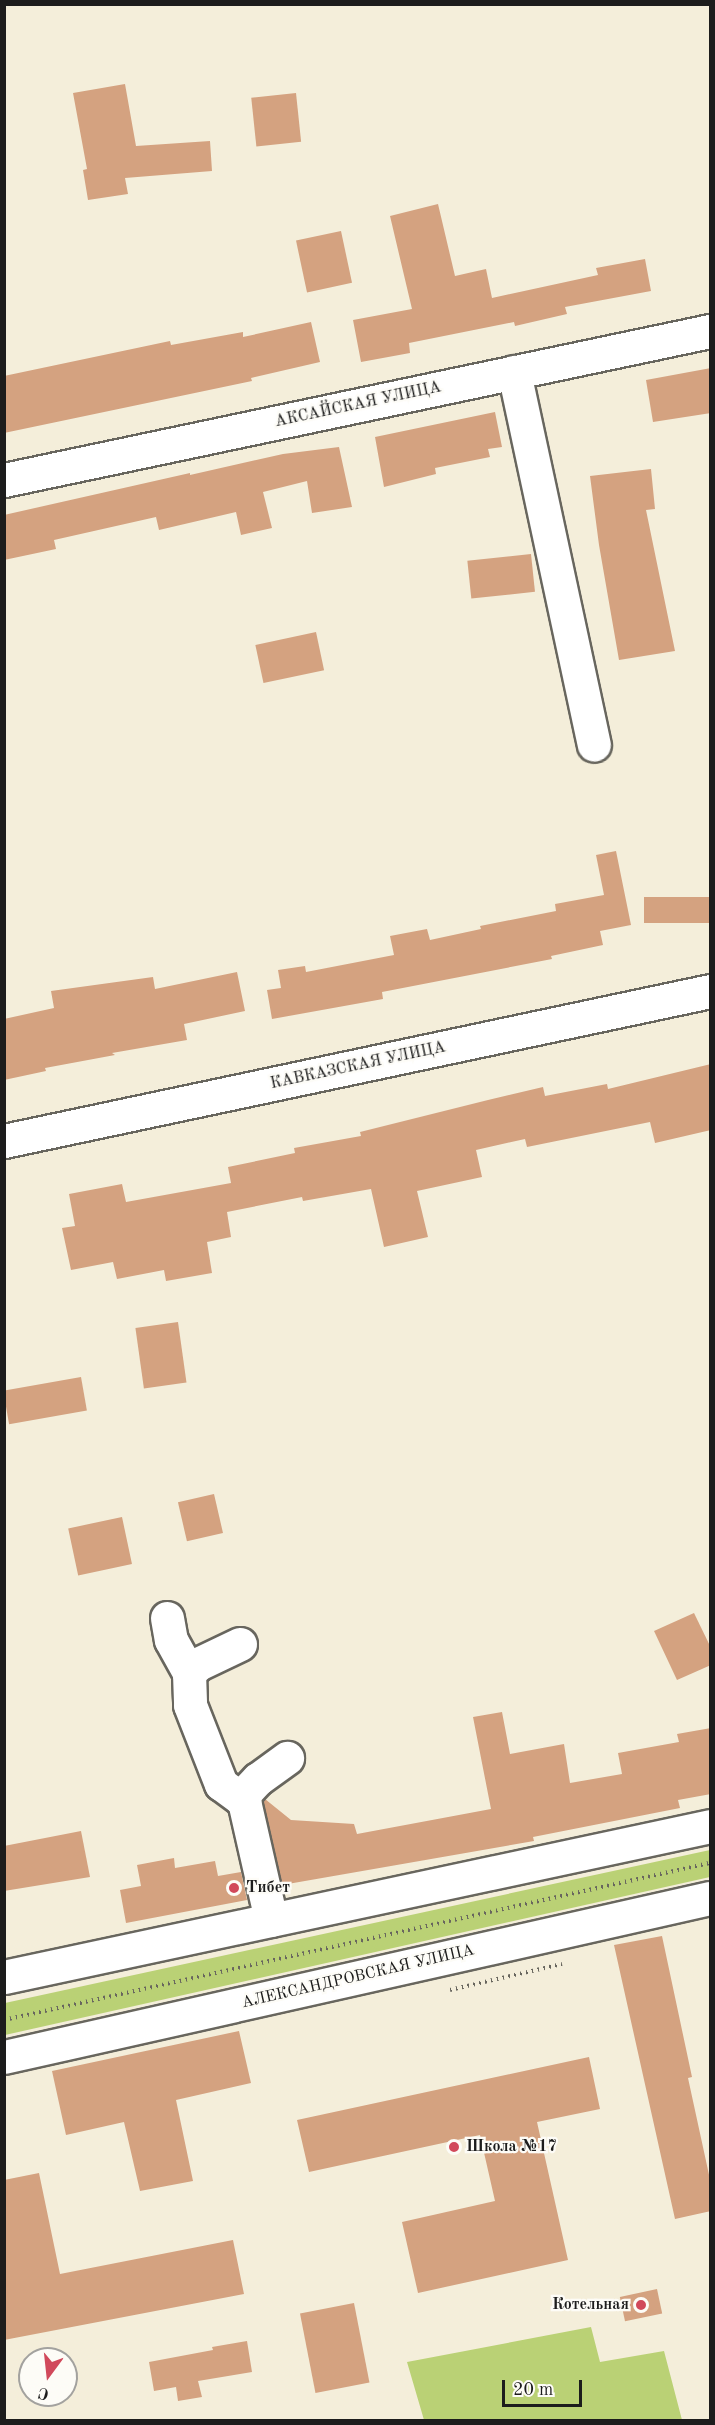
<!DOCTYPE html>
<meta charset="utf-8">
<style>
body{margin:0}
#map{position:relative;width:715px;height:2425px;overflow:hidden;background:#f4eeda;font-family:"Old Standard TT",serif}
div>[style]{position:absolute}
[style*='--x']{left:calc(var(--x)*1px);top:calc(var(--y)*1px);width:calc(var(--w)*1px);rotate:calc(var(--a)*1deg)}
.green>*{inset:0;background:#bad175}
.building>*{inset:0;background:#d4a280;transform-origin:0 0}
.path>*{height:4px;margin-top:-2px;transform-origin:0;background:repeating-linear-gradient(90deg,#68665e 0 1.5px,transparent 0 6px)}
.roads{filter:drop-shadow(2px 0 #68665e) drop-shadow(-2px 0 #68665e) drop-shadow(0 2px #68665e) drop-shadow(0 -2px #68665e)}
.minor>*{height:33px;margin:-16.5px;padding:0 16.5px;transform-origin:16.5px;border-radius:16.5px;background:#fff}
.dots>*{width:16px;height:16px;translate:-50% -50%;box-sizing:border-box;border:3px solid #fdfcf7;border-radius:50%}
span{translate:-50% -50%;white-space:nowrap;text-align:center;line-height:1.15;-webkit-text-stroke:4.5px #fdfcf7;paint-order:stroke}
.street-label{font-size:16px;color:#1c1c1c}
.poi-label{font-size:16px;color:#1c1c1c;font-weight:700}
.left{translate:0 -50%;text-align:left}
.right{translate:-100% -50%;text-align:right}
.frame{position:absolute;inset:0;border:6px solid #1c1c1c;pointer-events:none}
.north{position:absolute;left:18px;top:2347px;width:60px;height:60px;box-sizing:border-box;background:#fdfcf7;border:2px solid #a3a29f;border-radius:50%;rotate:195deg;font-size:16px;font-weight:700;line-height:24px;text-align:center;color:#1c1c1c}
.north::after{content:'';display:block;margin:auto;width:21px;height:27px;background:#d1495b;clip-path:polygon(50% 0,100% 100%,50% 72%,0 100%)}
.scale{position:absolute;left:502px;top:2380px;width:80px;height:27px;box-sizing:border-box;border:3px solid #1c1c1c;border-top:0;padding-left:8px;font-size:18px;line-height:21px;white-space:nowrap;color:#1c1c1c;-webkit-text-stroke:4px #fdfcf7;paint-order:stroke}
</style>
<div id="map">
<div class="green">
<i style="clip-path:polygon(710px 1850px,710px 1877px,5px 2035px,5px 2003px)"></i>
<i style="clip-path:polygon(591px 2327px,600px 2362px,664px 2351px,682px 2420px,424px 2420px,407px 2362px)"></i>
</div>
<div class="building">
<i style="clip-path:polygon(125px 84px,136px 146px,210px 141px,212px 171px,125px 178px,128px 194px,88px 200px,83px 170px,87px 169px,73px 93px)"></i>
<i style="left:296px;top:93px;width:49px;height:45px;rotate:84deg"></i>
<i style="clip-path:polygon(438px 204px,455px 276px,486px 269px,492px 298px,598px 275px,596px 268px,645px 259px,651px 291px,565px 307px,567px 314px,515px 326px,514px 322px,409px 343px,410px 353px,361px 362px,353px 320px,412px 309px,390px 216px)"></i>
<i style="left:341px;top:231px;width:53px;height:46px;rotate:78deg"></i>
<i style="clip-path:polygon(311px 322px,320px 362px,251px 378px,252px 381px,4px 433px,4px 376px,170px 341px,171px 345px,243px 332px,243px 337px)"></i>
<i style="clip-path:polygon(711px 368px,711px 413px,653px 422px,646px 380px)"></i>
<i style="clip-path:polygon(495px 412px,502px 447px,488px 449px,490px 457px,435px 468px,436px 474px,384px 487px,375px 437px)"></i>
<i style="clip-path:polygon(339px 447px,352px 507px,312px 513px,307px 481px,263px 492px,272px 528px,241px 535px,236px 512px,159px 530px,156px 517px,54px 540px,56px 549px,4px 560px,4px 515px,190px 473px,190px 475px,283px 454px)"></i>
<i style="clip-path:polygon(651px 469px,655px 509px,646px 510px,675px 651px,619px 660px,599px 545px,590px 476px)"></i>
<i style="left:531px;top:554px;width:38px;height:64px;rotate:84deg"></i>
<i style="left:316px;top:632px;width:39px;height:62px;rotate:78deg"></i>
<i style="clip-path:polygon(616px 851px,631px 925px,600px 931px,603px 945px,551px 956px,552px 959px,382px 992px,383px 999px,272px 1019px,267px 990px,281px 988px,278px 970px,305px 966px,306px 972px,394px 955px,390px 936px,427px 929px,430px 940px,481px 929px,480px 926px,556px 911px,555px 904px,604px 895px,596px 855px)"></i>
<i style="left:711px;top:897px;width:26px;height:67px;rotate:90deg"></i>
<i style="clip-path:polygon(237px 972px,245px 1011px,184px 1024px,187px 1040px,112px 1053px,115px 1055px,45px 1068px,46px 1071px,4px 1080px,4px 1019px,54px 1008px,51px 991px,153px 977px,155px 989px)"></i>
<i style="clip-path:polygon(711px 1064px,711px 1130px,655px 1143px,650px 1122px,527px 1147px,525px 1139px,476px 1150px,482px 1177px,417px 1191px,428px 1237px,384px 1247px,371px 1189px,303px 1201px,302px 1197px,227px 1212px,231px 1237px,207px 1242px,212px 1273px,166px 1281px,164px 1270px,117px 1279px,113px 1262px,71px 1270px,62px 1228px,75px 1226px,69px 1194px,122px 1184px,126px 1202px,231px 1183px,228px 1167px,295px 1153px,294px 1148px,361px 1136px,360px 1132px,488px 1100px,543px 1087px,545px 1096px,607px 1084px,608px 1089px)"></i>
<i style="left:178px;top:1322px;width:61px;height:43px;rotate:82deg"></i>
<i style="left:81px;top:1377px;width:34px;height:79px;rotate:80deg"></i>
<i style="left:214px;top:1494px;width:40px;height:37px;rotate:77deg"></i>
<i style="left:122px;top:1517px;width:48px;height:55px;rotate:78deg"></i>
<i style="clip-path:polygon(694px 1613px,711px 1648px,711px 1665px,677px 1680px,654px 1631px)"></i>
<i style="clip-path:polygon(502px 1712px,510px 1754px,564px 1744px,570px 1783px,622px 1774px,618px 1753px,679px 1742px,677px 1734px,711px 1728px,711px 1794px,678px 1800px,680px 1808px,533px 1837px,534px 1841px,282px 1885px,263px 1801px,265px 1799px,291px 1820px,354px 1824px,357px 1834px,491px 1809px,473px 1717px)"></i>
<i style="clip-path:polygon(81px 1831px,90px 1877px,4px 1891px,4px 1846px)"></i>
<i style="clip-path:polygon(174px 1858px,175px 1868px,215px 1861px,218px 1876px,241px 1872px,247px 1900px,126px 1923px,120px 1890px,141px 1886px,137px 1865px)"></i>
<i style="clip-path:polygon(662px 1936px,692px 2077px,688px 2078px,711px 2184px,711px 2211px,675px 2219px,614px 1945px)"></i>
<i style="clip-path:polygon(239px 2031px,251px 2083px,176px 2100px,193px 2181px,140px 2191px,124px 2122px,66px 2135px,52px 2071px)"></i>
<i style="clip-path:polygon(589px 2057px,600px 2109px,537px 2122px,568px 2260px,418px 2293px,402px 2222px,495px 2201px,480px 2135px,309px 2172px,297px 2120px)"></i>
<i style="clip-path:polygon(39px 2173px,60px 2274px,233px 2240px,244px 2294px,4px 2340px,4px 2180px)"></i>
<i style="left:657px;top:2289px;width:25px;height:38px;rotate:78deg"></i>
<i style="left:354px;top:2303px;width:81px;height:55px;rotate:79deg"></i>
<i style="clip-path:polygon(247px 2341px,252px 2372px,198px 2381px,202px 2397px,178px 2401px,176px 2387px,154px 2391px,149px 2362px,213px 2350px,212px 2347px)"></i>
</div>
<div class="path">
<i style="--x:450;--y:1990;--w:115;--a:-13.1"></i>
<i style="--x:4;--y:2020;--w:723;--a:-12.54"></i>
</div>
<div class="roads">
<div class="minor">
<i style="--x:514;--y:372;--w:381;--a:77.9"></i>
<i style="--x:4;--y:480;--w:722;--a:-11.92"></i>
<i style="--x:4;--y:1141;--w:722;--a:-11.99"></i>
<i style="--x:167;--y:1618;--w:22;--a:80"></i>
<i style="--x:171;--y:1640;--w:38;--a:61"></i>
<i style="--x:240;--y:1644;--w:47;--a:154.5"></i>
<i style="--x:198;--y:1664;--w:13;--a:135"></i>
<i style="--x:189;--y:1673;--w:32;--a:88"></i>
<i style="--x:190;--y:1705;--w:85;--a:68.6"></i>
<i style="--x:221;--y:1784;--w:29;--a:36"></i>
<i style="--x:244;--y:1801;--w:122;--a:77.2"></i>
<i style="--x:240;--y:1798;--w:26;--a:-47"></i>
<i style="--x:258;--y:1779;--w:36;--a:-36"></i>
<i style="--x:4;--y:1977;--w:722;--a:-12.07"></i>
<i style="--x:4;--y:2057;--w:724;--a:-12.69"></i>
</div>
</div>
<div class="dots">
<i style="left:234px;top:1888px;background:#d1495b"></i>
<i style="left:454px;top:2147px;background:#d1495b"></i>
<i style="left:641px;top:2305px;background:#d1495b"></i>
</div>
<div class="street-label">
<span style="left:358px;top:405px;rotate:-12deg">АКСАЙСКАЯ УЛИЦА</span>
<span style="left:358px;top:1066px;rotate:-12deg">КАВКАЗСКАЯ УЛИЦА</span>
<span style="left:358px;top:1977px;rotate:-13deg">АЛЕКСАНДРОВСКАЯ УЛИЦА</span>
</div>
<div class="poi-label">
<span class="left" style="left:246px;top:1888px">Тибет</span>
<span class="left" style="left:466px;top:2147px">Школа №17</span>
<span class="right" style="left:629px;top:2305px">Котельная</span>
</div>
<div class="frame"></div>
<div class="north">С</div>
<div class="scale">20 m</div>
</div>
